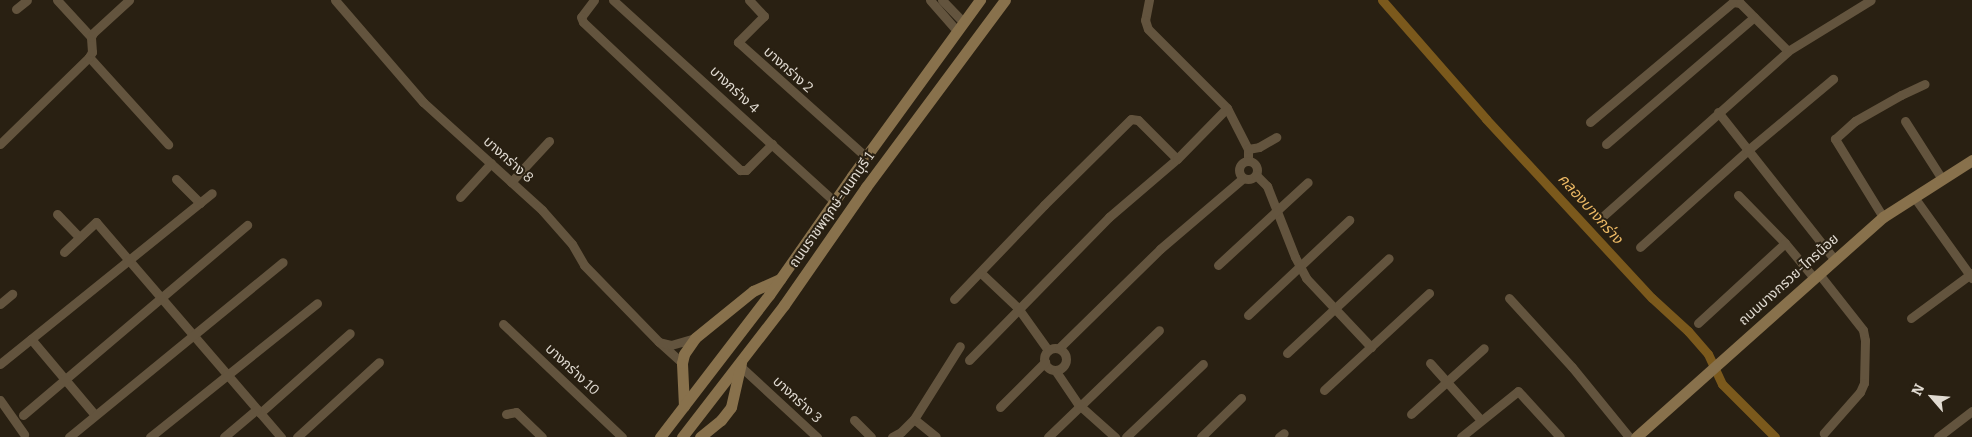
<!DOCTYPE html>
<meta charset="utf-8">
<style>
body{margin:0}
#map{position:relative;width:1972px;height:437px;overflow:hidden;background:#292012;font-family:Bitter,"Noto Sans Thai",serif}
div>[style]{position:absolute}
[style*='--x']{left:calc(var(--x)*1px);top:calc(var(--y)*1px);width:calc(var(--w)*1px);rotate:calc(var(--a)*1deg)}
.canal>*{height:9px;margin:-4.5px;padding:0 4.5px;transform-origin:4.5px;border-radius:4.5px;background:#7b591c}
.minor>*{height:9px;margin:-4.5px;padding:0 4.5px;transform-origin:4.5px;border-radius:4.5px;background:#63543e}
.minor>.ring{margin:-4.5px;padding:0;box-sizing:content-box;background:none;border:9px solid #63543e;border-radius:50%}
.secondary>*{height:11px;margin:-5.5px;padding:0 5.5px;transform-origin:5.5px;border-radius:5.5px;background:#88714c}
span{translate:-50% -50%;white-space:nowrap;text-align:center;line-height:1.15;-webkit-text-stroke:4px #292012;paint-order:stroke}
.street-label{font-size:14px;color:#e1dbd2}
.water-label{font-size:15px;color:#ecb965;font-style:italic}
.north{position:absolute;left:1907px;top:372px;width:50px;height:50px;-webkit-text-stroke:4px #292012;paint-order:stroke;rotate:297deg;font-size:14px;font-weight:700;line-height:20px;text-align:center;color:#e1dbd2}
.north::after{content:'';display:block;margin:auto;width:18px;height:22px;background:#e1dbd2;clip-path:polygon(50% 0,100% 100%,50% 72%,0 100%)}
</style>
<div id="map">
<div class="canal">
<i style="--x:1382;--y:0;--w:158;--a:48.8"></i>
<i style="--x:1486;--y:119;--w:244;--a:47.2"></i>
<i style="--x:1652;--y:298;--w:49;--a:42.5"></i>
<i style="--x:1688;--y:331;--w:30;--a:49"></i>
<i style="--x:1708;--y:354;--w:33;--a:65"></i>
<i style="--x:1722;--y:384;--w:75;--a:45"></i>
</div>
<div class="minor">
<i style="--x:57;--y:0;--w:50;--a:47.4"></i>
<i style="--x:335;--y:0;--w:135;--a:49.2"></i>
<i style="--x:423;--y:102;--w:161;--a:42.2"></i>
<i style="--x:542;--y:210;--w:45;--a:48.6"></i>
<i style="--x:572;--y:244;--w:24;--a:60"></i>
<i style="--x:584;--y:265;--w:107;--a:45.8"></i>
<i style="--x:659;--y:342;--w:31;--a:42"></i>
<i style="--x:594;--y:0;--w:21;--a:127"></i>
<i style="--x:581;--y:17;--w:5;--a:68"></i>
<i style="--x:583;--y:22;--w:216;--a:43.3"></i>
<i style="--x:740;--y:170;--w:6;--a:0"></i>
<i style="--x:746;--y:170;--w:37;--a:-45"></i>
<i style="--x:613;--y:0;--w:299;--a:42.3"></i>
<i style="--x:749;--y:0;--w:22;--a:47"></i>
<i style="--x:764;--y:16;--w:37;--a:135"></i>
<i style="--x:738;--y:42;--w:172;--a:41.9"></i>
<i style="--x:930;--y:0;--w:41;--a:48.9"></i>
<i style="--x:942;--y:0;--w:30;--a:46"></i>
<i style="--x:1149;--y:0;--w:20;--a:101"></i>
<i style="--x:1145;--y:20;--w:9;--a:72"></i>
<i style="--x:1148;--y:29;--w:112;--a:45"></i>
<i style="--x:1227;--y:108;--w:46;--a:62.9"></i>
<i style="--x:1248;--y:149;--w:12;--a:90"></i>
<i style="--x:16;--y:9;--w:14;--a:-39"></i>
<i style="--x:89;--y:57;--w:118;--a:47.8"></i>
<i style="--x:1718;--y:112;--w:187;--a:51.7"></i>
<i style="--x:1905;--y:121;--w:69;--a:57.5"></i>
<i style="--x:1590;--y:122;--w:187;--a:-40"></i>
<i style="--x:1733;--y:2;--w:7;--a:8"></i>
<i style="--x:1740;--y:3;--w:68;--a:45"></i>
<i style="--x:0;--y:144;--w:124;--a:-44.3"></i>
<i style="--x:89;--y:57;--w:6;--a:-59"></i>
<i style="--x:92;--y:52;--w:15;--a:-94"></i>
<i style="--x:91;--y:37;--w:4;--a:-63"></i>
<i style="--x:93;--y:33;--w:49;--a:-42.5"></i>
<i style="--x:1606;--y:144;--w:195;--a:-40.6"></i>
<i style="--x:1248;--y:149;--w:11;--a:-10"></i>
<i style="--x:1259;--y:147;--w:20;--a:-30"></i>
<i class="ring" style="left:1239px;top:161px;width:9px;height:9px"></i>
<i style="--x:1256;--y:175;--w:16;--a:45"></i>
<i style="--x:1267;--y:186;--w:76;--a:68.5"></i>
<i style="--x:1295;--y:257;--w:24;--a:62"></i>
<i style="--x:1306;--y:278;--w:95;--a:46.7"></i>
<i style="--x:176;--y:179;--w:34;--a:45"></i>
<i style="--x:511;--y:182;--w:56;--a:-47.2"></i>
<i style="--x:1738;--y:195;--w:67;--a:45.6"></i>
<i style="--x:1785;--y:243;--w:45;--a:50.4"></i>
<i style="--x:460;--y:197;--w:46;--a:-47.6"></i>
<i style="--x:1914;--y:197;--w:100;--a:54.4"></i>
<i style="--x:57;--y:214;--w:32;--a:46"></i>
<i style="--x:1602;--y:217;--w:249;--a:-41.7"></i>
<i style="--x:1788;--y:51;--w:97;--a:-31.6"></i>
<i style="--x:1883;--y:217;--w:92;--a:-121.6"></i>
<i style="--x:1835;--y:139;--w:27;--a:-42"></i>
<i style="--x:1855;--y:121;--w:53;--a:-29.5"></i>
<i style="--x:1901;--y:95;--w:26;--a:-25"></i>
<i style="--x:1640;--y:247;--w:145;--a:-41.9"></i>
<i style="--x:1748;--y:150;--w:111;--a:-39.9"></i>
<i style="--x:64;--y:252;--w:44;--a:-43.2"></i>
<i style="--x:96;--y:222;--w:284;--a:49.3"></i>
<i style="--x:1218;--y:265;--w:122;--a:-42.7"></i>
<i style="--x:981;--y:273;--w:51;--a:43.4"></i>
<i style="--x:1018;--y:308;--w:52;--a:54.5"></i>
<i style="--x:1819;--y:274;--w:71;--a:51.8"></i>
<i style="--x:1863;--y:330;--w:10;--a:79"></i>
<i style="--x:1865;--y:340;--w:43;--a:91.3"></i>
<i style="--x:1864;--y:383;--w:10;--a:114"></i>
<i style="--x:1860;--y:392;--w:55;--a:131.3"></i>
<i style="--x:1509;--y:298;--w:93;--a:47.6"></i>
<i style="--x:1572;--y:367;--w:90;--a:50.8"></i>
<i style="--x:954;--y:299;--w:130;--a:-46.2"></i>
<i style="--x:1044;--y:205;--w:122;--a:-44.7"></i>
<i style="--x:1131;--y:119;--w:7;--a:8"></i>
<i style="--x:1138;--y:120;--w:55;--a:45"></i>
<i style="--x:0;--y:304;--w:16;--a:-40"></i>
<i style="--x:1248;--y:315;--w:139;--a:-43.2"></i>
<i style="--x:1911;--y:318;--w:76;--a:-36.4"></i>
<i style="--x:1698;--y:323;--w:118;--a:-42.6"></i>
<i style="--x:503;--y:324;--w:164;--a:43.5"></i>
<i style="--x:31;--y:339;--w:99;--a:49.9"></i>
<i style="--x:659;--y:342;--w:12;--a:14"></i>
<i style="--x:671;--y:345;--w:25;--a:-16"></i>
<i class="ring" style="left:1044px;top:348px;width:13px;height:13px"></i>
<i style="--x:1059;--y:348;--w:141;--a:-44.4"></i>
<i style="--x:1160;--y:249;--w:109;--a:-40.5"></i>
<i style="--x:1287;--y:353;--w:139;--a:-43"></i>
<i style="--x:969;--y:360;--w:200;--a:-45.6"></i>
<i style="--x:1109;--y:217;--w:89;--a:-40.5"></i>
<i style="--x:1177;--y:159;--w:71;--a:-45.6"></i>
<i style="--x:1430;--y:363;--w:76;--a:48.2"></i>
<i style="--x:0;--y:364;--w:272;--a:-38.9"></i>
<i style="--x:740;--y:366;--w:105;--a:42.7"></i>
<i style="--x:1055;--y:370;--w:41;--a:55.9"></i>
<i style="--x:1078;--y:404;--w:50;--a:41.7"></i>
<i style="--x:1324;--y:390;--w:143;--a:-42.7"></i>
<i style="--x:0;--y:400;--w:42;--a:54.8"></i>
<i style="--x:1000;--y:407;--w:64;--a:-45"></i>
<i style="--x:260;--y:413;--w:120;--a:-41.6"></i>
<i style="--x:506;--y:414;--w:10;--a:-11"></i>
<i style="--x:516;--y:412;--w:36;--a:44"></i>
<i style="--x:1411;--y:414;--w:98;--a:-42.1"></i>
<i style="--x:23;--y:415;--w:294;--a:-40.3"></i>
<i style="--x:914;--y:419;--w:28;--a:39"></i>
<i style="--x:854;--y:420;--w:24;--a:45"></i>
<i style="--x:69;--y:437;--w:276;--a:-39.3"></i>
<i style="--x:150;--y:437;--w:214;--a:-38.7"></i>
<i style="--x:224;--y:437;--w:43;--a:-40.3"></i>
<i style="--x:297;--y:437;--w:111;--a:-42.4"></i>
<i style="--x:892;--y:437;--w:10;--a:-29"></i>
<i style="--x:901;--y:432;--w:18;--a:-45"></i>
<i style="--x:914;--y:419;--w:86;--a:-57.8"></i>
<i style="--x:1048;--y:437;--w:154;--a:-43.9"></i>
<i style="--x:1126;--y:437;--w:106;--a:-43.5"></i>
<i style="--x:1201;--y:437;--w:56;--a:-44.3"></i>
<i style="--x:1279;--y:437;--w:6;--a:-39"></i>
<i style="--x:1461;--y:437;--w:73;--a:-38.9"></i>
<i style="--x:1518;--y:391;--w:62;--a:47.6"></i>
<i style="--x:1938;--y:437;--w:43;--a:-37.4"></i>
</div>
<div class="secondary">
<i style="--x:684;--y:406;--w:43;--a:-92.7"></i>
<i style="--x:682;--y:363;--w:9;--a:-77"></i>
<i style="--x:684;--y:354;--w:19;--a:-55"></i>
<i style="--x:695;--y:338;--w:75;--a:-39"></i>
<i style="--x:753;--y:291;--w:30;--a:-24"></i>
<i style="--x:660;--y:437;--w:179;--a:-52.5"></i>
<i style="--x:769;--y:295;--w:145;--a:-55.1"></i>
<i style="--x:852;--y:176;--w:218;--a:-54"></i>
<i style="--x:682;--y:437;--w:167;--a:-52.3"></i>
<i style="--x:784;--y:305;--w:144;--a:-55.2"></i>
<i style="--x:866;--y:187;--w:233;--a:-53.4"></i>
<i style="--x:700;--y:437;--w:27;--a:-39"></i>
<i style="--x:721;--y:420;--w:16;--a:-52"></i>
<i style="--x:731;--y:407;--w:45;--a:-77.2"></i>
<i style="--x:1636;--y:437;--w:331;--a:-41.7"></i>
<i style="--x:1883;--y:217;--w:106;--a:-32.6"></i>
</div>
<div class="street-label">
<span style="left:788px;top:70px;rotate:42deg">บางกร่าง 2</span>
<span style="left:734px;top:90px;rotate:43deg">บางกร่าง 4</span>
<span style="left:508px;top:160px;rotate:42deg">บางกร่าง 8</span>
<span style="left:832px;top:210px;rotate:-55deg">ถนนราชพฤกษ์-นนทบุรี 1</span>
<span style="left:1789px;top:280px;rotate:-42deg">ถนนบางกรวย-ไทรน้อย</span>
<span style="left:572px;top:370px;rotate:43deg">บางกร่าง 10</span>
<span style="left:797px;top:400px;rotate:43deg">บางกร่าง 3</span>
</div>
<div class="water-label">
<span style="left:1590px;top:209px;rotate:48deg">คลองบางกร่าง</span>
</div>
<div class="north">N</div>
</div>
